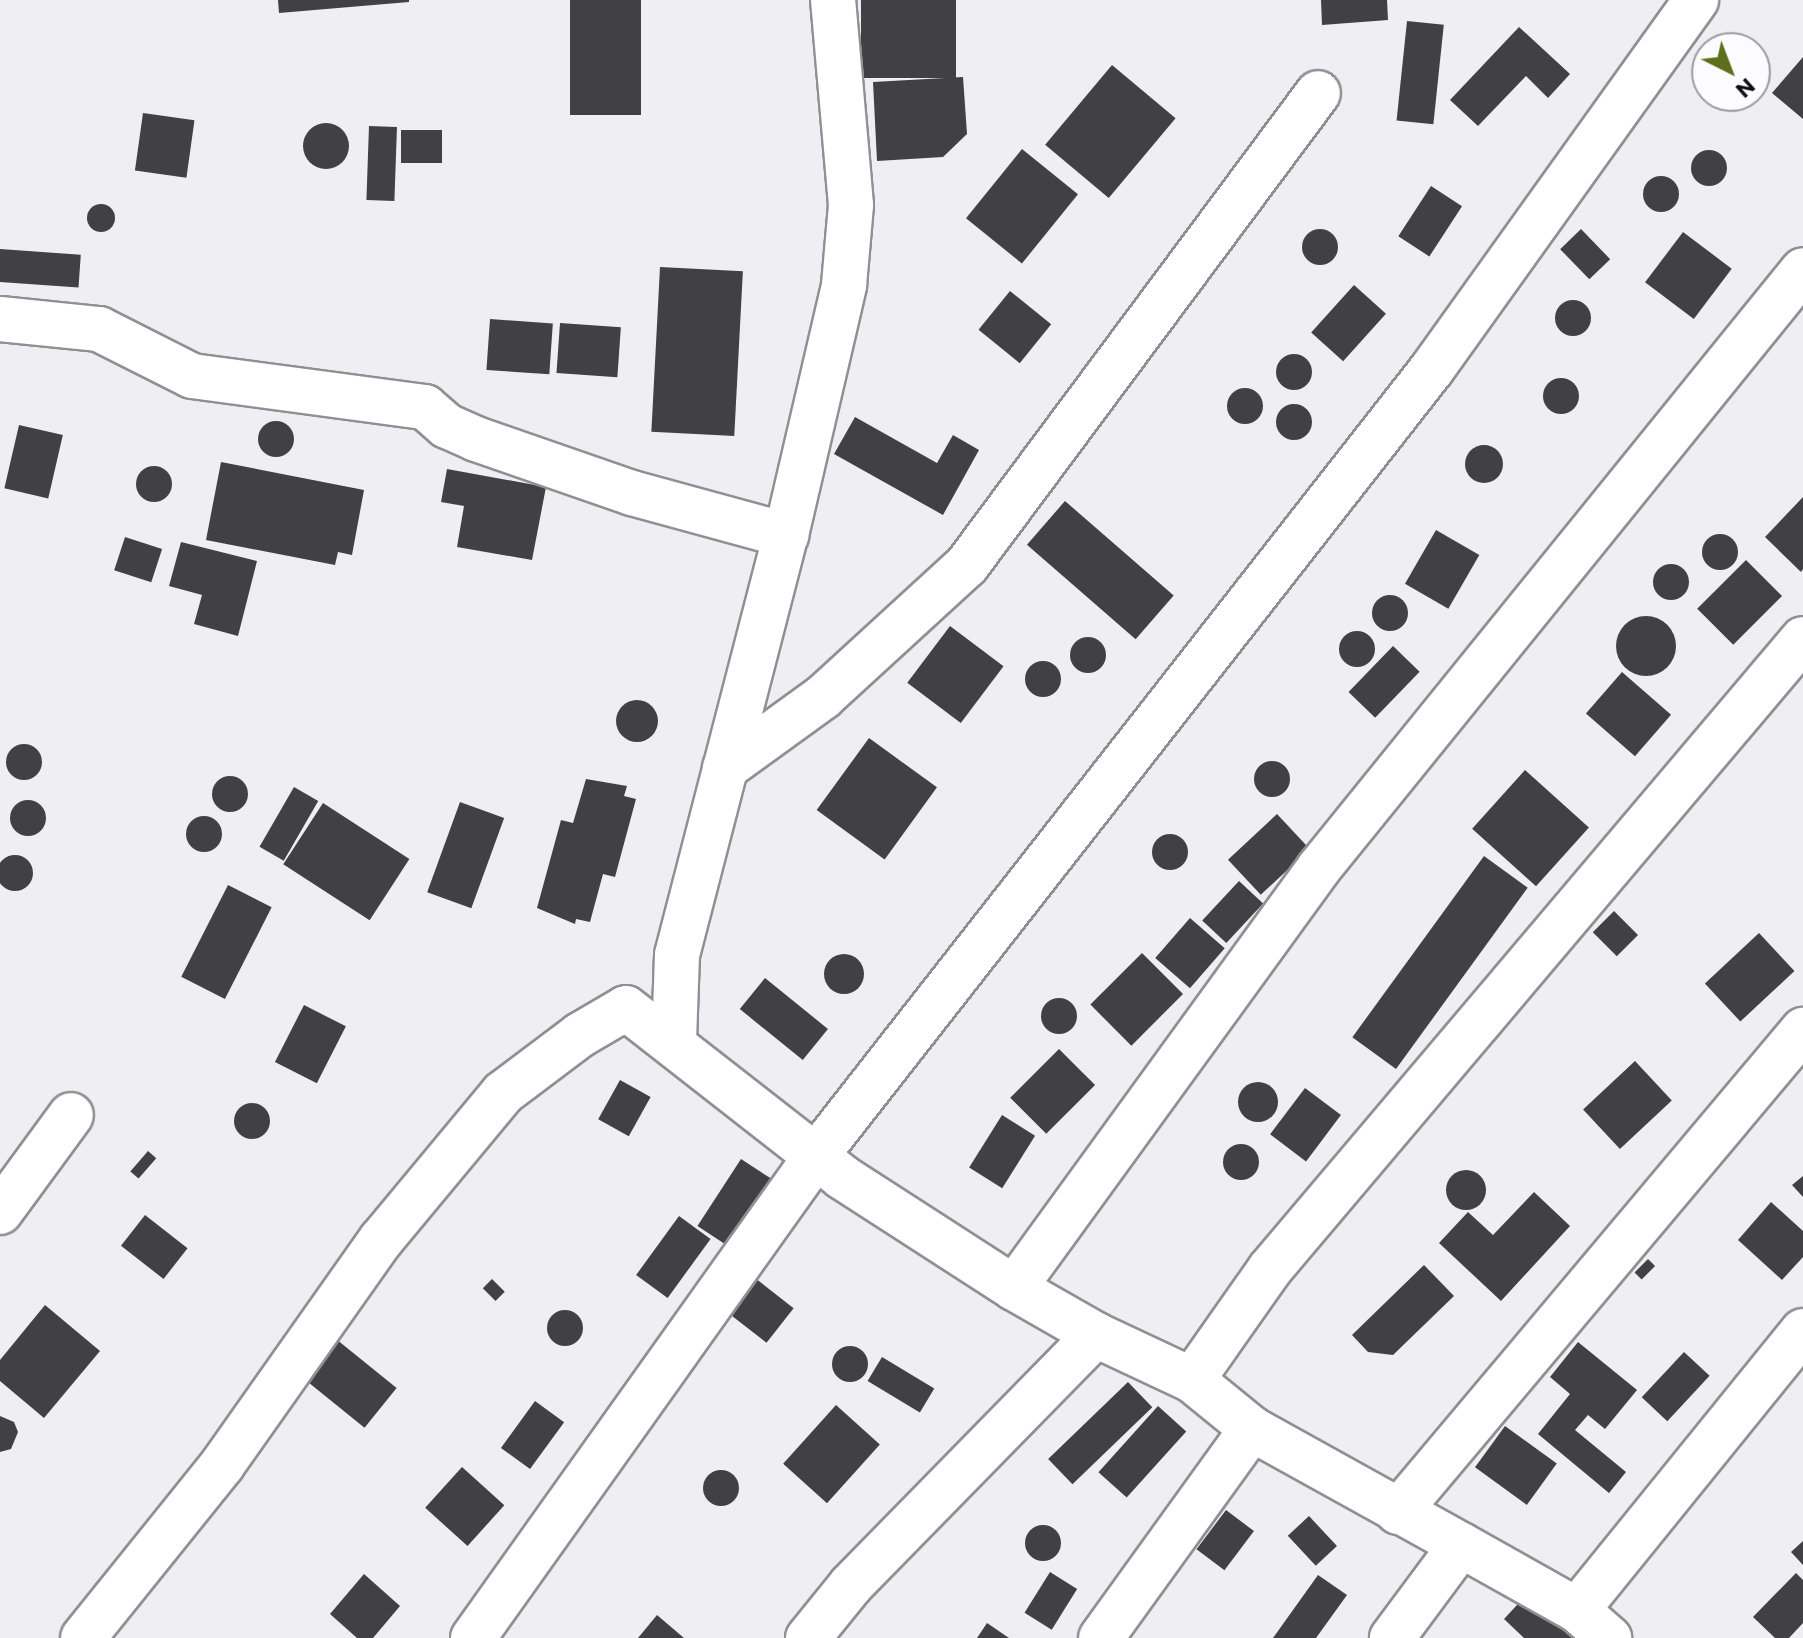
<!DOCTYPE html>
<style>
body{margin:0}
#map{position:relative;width:1803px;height:1638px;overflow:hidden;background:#efeff3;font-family:Commissioner,sans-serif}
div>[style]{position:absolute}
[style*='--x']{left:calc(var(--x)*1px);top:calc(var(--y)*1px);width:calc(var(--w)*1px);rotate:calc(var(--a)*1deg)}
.building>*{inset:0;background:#414145;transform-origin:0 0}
.round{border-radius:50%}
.roads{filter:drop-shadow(2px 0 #909094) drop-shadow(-2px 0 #909094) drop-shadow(0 2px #909094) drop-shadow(0 -2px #909094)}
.minor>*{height:44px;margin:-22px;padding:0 22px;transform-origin:22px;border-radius:22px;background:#fff}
span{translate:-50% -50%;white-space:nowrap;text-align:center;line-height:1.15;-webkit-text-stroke:8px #fcfcff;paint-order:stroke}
.north{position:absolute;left:1691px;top:32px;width:80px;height:80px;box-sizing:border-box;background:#fcfcff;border:2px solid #9c9c9f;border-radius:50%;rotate:138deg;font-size:22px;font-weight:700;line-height:32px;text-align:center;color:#0d0d0f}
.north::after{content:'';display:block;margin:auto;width:28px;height:36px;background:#5e6f1c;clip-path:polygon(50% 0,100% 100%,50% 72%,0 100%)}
</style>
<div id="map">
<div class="building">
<i style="clip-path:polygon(278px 0,409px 0,409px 2px,279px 13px)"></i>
<i style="left:570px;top:0;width:71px;height:115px"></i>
<i style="left:861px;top:0;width:95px;height:78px"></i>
<i style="clip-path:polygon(1321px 0,1387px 0,1388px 20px,1322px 25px)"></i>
<i style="left:1407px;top:21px;width:37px;height:100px;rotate:6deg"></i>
<i style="clip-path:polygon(1519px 27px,1570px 74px,1548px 98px,1526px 76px,1478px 126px,1450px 100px)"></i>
<i style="clip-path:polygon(1803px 57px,1803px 119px,1772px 93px)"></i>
<i style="left:1112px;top:65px;width:83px;height:104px;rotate:40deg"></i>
<i style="clip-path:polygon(963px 77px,967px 134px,943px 157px,877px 161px,873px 82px)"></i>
<i style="left:143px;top:113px;width:52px;height:58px;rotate:8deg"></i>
<i class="round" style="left:303px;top:123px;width:46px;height:46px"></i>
<i style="left:369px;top:126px;width:28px;height:74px;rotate:2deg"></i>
<i style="left:401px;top:130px;width:41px;height:33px"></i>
<i style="left:1022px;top:149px;width:72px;height:89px;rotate:39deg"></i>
<i class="round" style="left:1691px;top:150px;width:36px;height:36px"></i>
<i class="round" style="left:1643px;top:176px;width:36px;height:36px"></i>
<i style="left:1431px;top:186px;width:37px;height:60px;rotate:33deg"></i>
<i class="round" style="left:87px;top:204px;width:28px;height:28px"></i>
<i class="round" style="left:1302px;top:229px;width:36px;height:36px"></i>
<i style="left:1581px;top:229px;width:42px;height:29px;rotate:46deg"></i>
<i style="left:1683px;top:232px;width:61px;height:63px;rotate:37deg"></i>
<i style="left:0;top:249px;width:81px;height:33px;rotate:4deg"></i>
<i style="left:660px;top:267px;width:83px;height:165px;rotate:3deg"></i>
<i style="left:1354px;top:285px;width:43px;height:64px;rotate:42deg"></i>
<i style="left:1010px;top:291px;width:53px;height:50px;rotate:39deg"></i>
<i class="round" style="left:1555px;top:300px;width:36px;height:36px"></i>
<i style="left:490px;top:319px;width:63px;height:51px;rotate:4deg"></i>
<i style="left:560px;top:323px;width:61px;height:50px;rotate:4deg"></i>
<i class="round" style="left:1276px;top:354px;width:36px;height:36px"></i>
<i class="round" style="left:1543px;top:378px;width:36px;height:36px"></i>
<i class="round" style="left:1227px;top:388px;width:36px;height:36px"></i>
<i class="round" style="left:1276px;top:404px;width:36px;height:36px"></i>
<i style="clip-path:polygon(855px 417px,937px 463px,953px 435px,979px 450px,943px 515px,834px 454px)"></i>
<i class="round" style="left:258px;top:421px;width:36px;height:36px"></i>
<i style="left:19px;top:425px;width:45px;height:65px;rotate:13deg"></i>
<i class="round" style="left:1465px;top:445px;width:38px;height:38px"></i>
<i style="clip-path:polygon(221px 462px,364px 490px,352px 555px,338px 552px,335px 565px,206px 540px)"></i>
<i class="round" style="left:136px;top:466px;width:36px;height:36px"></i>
<i style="clip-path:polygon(447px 469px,546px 487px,532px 560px,457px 547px,464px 506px,441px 502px)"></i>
<i style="clip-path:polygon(1803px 497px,1803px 569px,1801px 572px,1765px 537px)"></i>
<i style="left:1065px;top:501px;width:144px;height:58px;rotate:41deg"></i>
<i style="left:1436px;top:530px;width:50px;height:62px;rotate:30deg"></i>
<i class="round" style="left:1702px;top:534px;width:36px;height:36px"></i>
<i style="left:125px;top:537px;width:39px;height:35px;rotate:18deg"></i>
<i style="clip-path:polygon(181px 542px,257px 561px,238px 636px,194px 624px,202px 595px,169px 586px)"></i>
<i style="left:1746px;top:560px;width:51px;height:69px;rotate:45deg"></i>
<i class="round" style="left:1653px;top:564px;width:36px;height:36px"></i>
<i class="round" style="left:1372px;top:595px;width:36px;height:36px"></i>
<i class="round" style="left:1616px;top:616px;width:60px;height:60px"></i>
<i style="left:950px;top:626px;width:67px;height:71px;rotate:37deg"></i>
<i class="round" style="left:1339px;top:631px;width:36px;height:36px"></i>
<i class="round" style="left:1070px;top:637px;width:36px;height:36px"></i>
<i style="left:1393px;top:646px;width:37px;height:64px;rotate:44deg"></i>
<i class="round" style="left:1025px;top:661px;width:36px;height:36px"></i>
<i style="left:1622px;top:672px;width:65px;height:55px;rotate:41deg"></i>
<i class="round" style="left:616px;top:700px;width:42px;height:42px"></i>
<i style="left:869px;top:738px;width:84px;height:89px;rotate:36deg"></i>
<i class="round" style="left:6px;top:744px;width:36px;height:36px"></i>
<i class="round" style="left:1254px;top:761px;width:36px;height:36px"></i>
<i style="left:1525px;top:770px;width:86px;height:79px;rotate:42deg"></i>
<i class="round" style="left:212px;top:776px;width:36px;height:36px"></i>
<i style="clip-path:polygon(586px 779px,627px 786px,624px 796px,636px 799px,615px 877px,603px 874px,590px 922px,576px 919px,575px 924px,537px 908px,561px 820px,573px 823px)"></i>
<i style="left:294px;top:787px;width:28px;height:69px;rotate:30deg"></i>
<i class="round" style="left:10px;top:800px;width:36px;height:36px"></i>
<i style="left:460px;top:802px;width:47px;height:96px;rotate:20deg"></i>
<i style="left:323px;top:803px;width:103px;height:73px;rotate:33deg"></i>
<i style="left:1277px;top:814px;width:48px;height:67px;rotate:47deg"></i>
<i class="round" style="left:186px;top:816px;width:36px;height:36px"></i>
<i class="round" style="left:1152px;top:834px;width:36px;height:36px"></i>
<i class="round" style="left:-3px;top:855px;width:36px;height:36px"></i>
<i style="left:1484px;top:856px;width:54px;height:224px;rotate:36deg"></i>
<i style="left:1239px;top:881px;width:33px;height:54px;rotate:43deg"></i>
<i style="left:228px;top:885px;width:49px;height:103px;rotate:27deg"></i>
<i style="left:1614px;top:911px;width:34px;height:30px;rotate:45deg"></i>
<i style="left:1190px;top:918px;width:46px;height:53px;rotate:41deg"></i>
<i style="left:1759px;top:933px;width:52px;height:74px;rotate:47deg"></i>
<i style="left:1142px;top:953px;width:58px;height:73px;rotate:45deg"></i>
<i class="round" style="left:824px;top:954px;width:40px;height:40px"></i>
<i style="left:765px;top:978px;width:81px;height:40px;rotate:39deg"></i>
<i class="round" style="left:1041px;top:998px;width:36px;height:36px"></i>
<i style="left:304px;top:1005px;width:47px;height:64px;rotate:27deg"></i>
<i style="left:1059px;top:1049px;width:51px;height:69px;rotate:45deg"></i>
<i style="left:1635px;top:1061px;width:54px;height:71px;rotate:47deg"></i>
<i style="left:620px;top:1080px;width:35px;height:45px;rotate:29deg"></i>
<i class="round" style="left:1238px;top:1082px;width:40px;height:40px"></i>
<i style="left:1305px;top:1088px;width:45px;height:58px;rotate:37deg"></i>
<i class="round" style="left:234px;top:1103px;width:36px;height:36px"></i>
<i style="left:1002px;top:1115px;width:39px;height:62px;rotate:32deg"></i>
<i class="round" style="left:1223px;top:1144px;width:36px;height:36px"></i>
<i style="left:148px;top:1151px;width:11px;height:27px;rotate:41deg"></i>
<i style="left:741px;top:1159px;width:40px;height:80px;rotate:33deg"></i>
<i class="round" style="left:1446px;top:1170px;width:40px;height:40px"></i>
<i style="clip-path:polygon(1803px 1176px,1803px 1197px,1792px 1185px)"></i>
<i style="clip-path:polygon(1534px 1192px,1570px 1226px,1501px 1301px,1439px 1243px,1468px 1212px,1493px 1235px)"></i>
<i style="clip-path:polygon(1771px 1202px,1803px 1231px,1803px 1257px,1782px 1280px,1738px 1240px)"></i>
<i style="left:145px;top:1215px;width:54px;height:39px;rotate:38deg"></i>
<i style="left:679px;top:1216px;width:39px;height:73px;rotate:36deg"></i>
<i style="left:1648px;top:1259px;width:10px;height:19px;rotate:45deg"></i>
<i style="clip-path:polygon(1424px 1265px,1454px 1296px,1393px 1355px,1368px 1352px,1352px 1335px)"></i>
<i style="left:755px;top:1278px;width:49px;height:44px;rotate:38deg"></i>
<i style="left:492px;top:1279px;width:18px;height:13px;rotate:45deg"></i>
<i style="clip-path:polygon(45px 1305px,100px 1351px,44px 1418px,0 1381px,0 1360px)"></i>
<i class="round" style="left:547px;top:1310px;width:36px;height:36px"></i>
<i style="left:336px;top:1339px;width:78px;height:51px;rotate:39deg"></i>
<i style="clip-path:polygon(1578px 1342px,1637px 1390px,1605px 1429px,1588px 1415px,1575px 1430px,1626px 1472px,1609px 1493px,1538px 1434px,1570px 1394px,1550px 1377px)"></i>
<i class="round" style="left:832px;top:1346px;width:36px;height:36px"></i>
<i style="left:1684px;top:1352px;width:35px;height:62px;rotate:43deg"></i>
<i style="left:882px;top:1357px;width:61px;height:28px;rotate:31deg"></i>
<i style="left:1128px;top:1382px;width:35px;height:111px;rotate:46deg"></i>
<i style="left:535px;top:1401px;width:36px;height:58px;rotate:36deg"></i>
<i style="left:836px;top:1405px;width:59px;height:79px;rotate:42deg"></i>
<i style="left:1158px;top:1406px;width:38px;height:89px;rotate:42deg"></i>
<i style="clip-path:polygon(0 1416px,14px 1422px,18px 1432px,11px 1449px,0 1452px)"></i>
<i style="left:1505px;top:1426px;width:64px;height:51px;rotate:36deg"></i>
<i style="left:462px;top:1467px;width:57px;height:55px;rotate:42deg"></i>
<i class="round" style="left:703px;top:1470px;width:36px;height:36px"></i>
<i style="left:1226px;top:1510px;width:35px;height:49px;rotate:37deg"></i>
<i style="left:1309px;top:1516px;width:41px;height:29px;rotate:47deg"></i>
<i class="round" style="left:1025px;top:1525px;width:36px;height:36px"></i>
<i style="clip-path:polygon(1803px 1541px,1803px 1565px,1791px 1552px)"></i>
<i style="left:1050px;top:1572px;width:32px;height:48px;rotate:32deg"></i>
<i style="clip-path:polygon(1796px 1573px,1803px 1580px,1803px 1623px,1789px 1638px,1775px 1638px,1753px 1617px)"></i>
<i style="clip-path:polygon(364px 1574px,400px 1606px,373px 1638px,357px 1638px,330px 1614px)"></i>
<i style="clip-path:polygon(1318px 1575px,1347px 1595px,1316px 1638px,1273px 1638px)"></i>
<i style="clip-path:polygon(1529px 1592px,1579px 1638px,1524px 1638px,1504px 1619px)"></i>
<i style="clip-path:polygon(657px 1615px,684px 1638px,638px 1638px)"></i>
<i style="clip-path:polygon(987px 1623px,1009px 1638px,977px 1638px)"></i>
</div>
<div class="roads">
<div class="minor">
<i style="--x:0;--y:319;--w:100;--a:5.8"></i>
<i style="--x:99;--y:329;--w:104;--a:26.8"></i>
<i style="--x:192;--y:376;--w:235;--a:7.6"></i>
<i style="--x:425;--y:407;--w:29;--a:41"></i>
<i style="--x:447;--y:426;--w:32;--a:24"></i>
<i style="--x:476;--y:439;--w:165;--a:19.1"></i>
<i style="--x:632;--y:493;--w:160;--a:15.3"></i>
<i style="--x:725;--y:768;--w:121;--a:-35.9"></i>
<i style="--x:823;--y:697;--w:195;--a:-42.5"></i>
<i style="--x:967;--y:565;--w:588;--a:-53.36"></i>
<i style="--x:674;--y:1041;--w:86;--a:-88"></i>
<i style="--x:677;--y:955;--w:434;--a:-75.5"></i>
<i style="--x:786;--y:535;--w:257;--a:-76.9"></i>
<i style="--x:844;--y:285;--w:80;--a:-85"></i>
<i style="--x:851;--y:205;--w:206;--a:-95"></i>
<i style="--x:0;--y:1212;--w:120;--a:-53.8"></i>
<i style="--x:1014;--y:1288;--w:519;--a:-54.01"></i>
<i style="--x:1319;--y:868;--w:769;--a:-51.01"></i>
<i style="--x:1192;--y:1380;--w:136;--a:-54.9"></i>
<i style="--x:1270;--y:1269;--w:825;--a:-49.77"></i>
<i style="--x:1398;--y:1512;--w:630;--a:-49.96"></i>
<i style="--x:1461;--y:1545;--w:133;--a:29.3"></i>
<i style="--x:1577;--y:1610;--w:43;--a:41.2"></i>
<i style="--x:1577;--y:1610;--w:359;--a:-51"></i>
<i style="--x:83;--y:1638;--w:222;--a:-51.2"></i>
<i style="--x:222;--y:1465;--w:276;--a:-54.8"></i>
<i style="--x:381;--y:1240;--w:191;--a:-50.3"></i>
<i style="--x:503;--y:1093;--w:96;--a:-37"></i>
<i style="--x:580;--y:1035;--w:53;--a:-30.4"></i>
<i style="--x:626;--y:1008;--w:274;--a:38"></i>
<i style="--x:842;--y:1177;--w:205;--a:32.8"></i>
<i style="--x:1014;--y:1288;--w:95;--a:29.8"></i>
<i style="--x:1096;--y:1335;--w:106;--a:25.1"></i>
<i style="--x:1192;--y:1380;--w:77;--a:39.2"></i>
<i style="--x:1252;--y:1429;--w:239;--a:29"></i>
<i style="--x:1461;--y:1545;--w:116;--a:126.6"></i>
<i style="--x:473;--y:1638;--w:592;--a:-54.56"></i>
<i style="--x:816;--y:1156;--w:999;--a:-51.95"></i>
<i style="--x:1432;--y:369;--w:454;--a:-54.4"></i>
<i style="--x:808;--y:1638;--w:68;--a:-50.9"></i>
<i style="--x:851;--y:1585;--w:350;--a:-45.6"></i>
<i style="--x:1101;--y:1638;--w:258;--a:-54.2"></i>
</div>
</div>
<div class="north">N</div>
</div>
